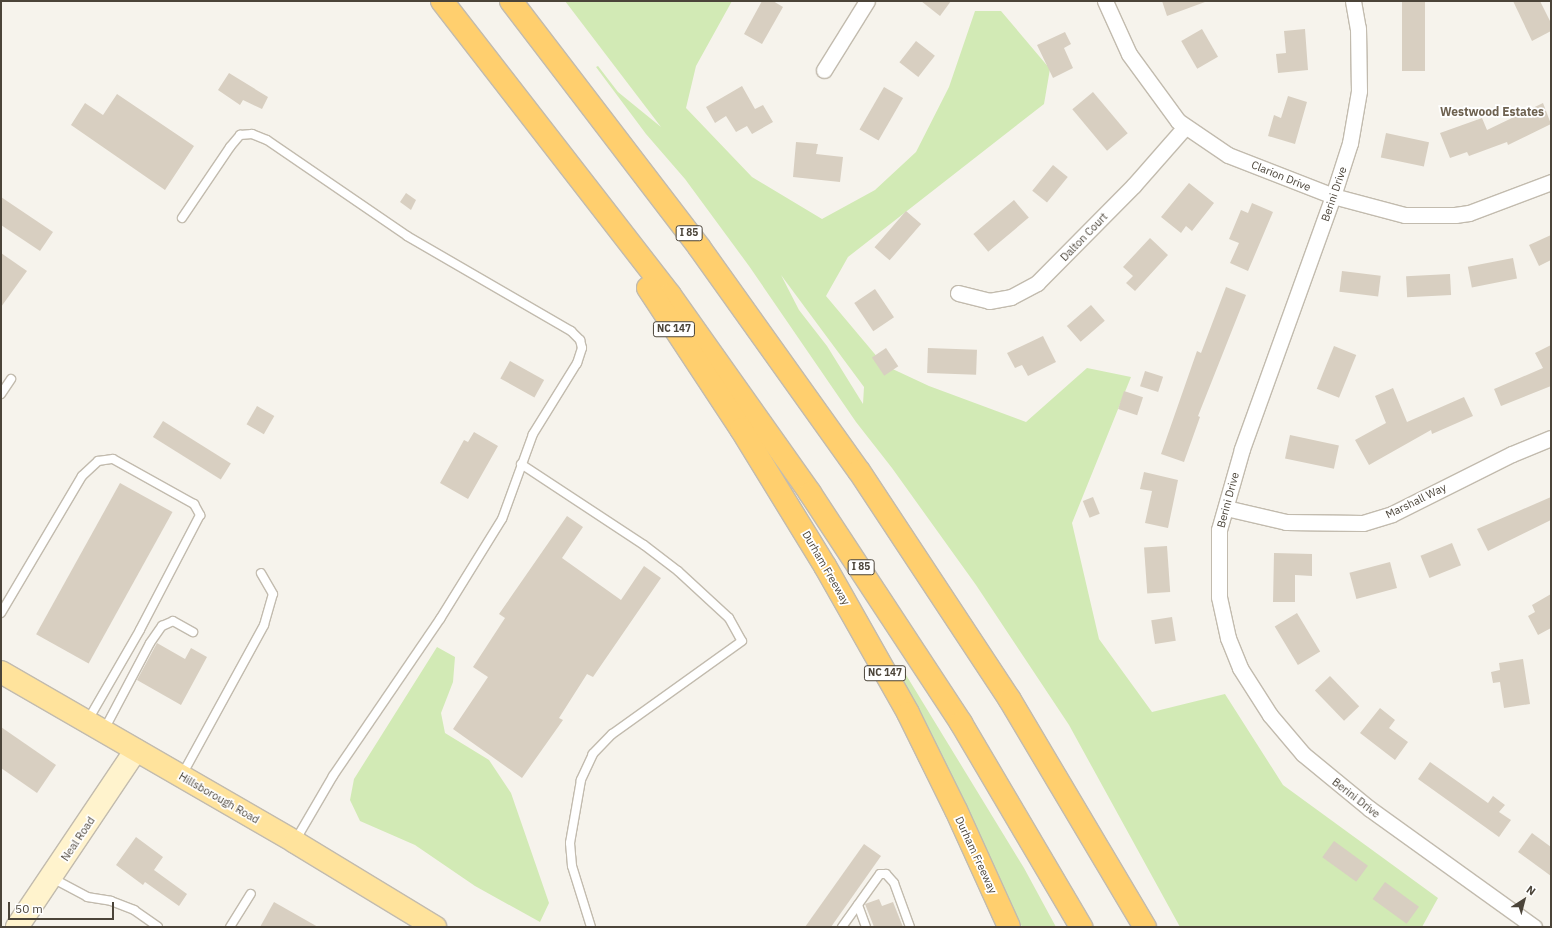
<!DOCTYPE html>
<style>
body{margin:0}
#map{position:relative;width:1552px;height:928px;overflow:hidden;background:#f6f3ec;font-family:"IBM Plex Sans",sans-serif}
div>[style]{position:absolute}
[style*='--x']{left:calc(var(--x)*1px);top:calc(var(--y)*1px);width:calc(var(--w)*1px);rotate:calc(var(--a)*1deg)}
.green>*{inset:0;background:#d2eab5}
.building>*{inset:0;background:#d8cfc1;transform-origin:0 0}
.roads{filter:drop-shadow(1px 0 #c2bbae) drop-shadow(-1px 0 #c2bbae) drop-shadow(0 1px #c2bbae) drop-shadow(0 -1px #c2bbae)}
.lane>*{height:8px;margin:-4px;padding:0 4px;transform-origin:4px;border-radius:4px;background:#fff}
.street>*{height:15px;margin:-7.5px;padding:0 7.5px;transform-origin:7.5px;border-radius:7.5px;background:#fff}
.secondary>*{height:22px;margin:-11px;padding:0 11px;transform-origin:11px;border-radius:11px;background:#fff3cd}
.primary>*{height:22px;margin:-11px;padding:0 11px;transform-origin:11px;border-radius:11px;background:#ffe39c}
.highway>*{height:22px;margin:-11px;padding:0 11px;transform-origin:11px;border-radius:11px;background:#ffcf6e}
span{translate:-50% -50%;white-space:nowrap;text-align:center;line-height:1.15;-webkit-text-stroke:3.5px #fff;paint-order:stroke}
.shield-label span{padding:1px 3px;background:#fff;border:1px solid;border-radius:3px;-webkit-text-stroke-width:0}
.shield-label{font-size:10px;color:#4b4439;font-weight:700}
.street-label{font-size:11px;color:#4b4439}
.neighbourhood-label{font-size:12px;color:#6e6250;font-weight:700}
.frame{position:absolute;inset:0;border:2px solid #4b4439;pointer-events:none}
.north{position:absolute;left:1504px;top:880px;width:40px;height:40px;-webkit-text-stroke:3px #fff;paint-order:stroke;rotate:36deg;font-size:11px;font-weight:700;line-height:16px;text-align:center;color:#4b4439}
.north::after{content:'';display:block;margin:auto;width:14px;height:18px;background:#4b4439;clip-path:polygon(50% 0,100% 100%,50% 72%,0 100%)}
.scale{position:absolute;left:8px;top:902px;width:106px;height:18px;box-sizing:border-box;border:2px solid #4b4439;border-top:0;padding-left:5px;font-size:12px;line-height:14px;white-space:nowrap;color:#4b4439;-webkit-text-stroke:3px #fff;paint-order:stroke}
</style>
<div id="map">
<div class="green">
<i style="clip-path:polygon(evenodd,565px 1px,732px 1px,696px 66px,686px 108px,752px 177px,822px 219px,875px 190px,916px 152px,949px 87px,975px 11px,1001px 11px,1050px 69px,1044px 104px,848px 257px,826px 296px,884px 365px,929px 386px,1026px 422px,1087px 368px,1131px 377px,1072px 523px,1099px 639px,1152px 712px,1225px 694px,1283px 785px,1438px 898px,1422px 927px,1180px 927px,1069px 725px,976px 585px,892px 468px,856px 422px,749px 266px,685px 179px,646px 134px,596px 67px,598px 66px,618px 92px,661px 127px,565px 1px,781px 275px,864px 387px,863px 404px,827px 346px,799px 310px,781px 275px)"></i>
<i style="clip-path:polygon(437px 647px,455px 657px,453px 682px,441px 713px,445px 733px,489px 760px,511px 793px,549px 903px,540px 922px,475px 886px,415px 845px,360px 821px,350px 800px,354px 779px)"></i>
<i style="clip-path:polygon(903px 670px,1024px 868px,1056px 927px,1022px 927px,943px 760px,897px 676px)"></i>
</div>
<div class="building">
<i style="clip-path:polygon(762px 1px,773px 1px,783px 7px,762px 44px,744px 34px)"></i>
<i style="clip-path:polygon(921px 1px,951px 1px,940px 16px)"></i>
<i style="clip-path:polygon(1162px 1px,1205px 1px,1205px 2px,1167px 16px)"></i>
<i style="left:1402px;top:1px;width:23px;height:70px"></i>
<i style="clip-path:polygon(1513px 1px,1540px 1px,1551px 23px,1551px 31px,1532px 41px)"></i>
<i style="left:1202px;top:29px;width:32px;height:24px;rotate:60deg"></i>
<i style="clip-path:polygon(1305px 29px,1308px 70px,1278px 73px,1276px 54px,1286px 53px,1284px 31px)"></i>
<i style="clip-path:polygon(1065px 32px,1071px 44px,1064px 48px,1073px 68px,1053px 78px,1037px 45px)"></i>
<i style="left:916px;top:41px;width:24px;height:27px;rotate:38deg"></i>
<i style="clip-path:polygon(229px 73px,268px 97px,262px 109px,243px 100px,240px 105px,218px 90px)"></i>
<i style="clip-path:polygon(742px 86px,755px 109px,763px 105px,773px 122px,752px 134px,747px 126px,736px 132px,726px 116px,715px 123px,706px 107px)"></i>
<i style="left:884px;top:87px;width:22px;height:49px;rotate:30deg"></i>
<i style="left:1093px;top:92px;width:54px;height:27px;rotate:50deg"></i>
<i style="clip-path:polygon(117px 94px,194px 146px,165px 190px,71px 125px,85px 103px,103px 115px)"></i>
<i style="clip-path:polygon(1288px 96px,1307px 102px,1295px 144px,1268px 136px,1274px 115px,1281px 118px)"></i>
<i style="clip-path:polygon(1543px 103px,1551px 124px,1508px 145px,1507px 142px,1469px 156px,1467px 152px,1450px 158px,1440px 133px,1482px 118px,1487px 130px)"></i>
<i style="left:1386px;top:133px;width:44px;height:25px;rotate:12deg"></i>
<i style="clip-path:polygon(796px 142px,818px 144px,816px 154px,843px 157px,840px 182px,793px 177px)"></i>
<i style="left:1053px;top:165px;width:19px;height:33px;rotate:39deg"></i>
<i style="clip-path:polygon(1189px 183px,1214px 203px,1192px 231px,1186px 226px,1181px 233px,1161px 217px)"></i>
<i style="clip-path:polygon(406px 193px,416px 200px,411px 210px,400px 202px)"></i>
<i style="clip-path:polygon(1px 197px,53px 232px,40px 251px,1px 225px)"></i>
<i style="left:1014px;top:200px;width:23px;height:53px;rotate:50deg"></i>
<i style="clip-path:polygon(1252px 203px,1273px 212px,1248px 271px,1230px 263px,1239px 243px,1229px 239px,1241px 210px,1248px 213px)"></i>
<i style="left:906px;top:211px;width:20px;height:48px;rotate:41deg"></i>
<i style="clip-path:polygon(1551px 235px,1551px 260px,1539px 266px,1529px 245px)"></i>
<i style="clip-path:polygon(1150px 238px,1168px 255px,1135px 291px,1126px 283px,1133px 276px,1123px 267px)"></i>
<i style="clip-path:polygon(1px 253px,27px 271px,1px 307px)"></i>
<i style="left:1513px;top:258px;width:21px;height:46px;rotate:79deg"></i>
<i style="left:1342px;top:271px;width:39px;height:21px;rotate:7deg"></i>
<i style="left:1450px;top:274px;width:21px;height:44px;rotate:87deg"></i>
<i style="clip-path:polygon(1226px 287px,1246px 295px,1198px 416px,1200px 417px,1184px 462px,1161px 454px,1197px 351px,1201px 353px)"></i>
<i style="left:875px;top:289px;width:34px;height:25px;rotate:56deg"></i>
<i style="left:1091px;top:305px;width:21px;height:32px;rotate:49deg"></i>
<i style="clip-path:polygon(1043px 336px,1056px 362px,1028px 376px,1022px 365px,1015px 368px,1007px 353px)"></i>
<i style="clip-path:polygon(1551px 345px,1551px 386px,1501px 406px,1494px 389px,1543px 368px,1535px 353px)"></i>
<i style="left:1334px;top:346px;width:24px;height:46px;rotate:22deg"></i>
<i style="left:886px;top:348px;width:22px;height:17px;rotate:56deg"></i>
<i style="left:928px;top:348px;width:49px;height:25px;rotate:2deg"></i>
<i style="left:510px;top:361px;width:39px;height:20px;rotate:29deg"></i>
<i style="left:1145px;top:371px;width:19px;height:16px;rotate:18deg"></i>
<i style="clip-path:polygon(1393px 388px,1407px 422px,1464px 397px,1473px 416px,1432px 434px,1431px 430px,1369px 465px,1355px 440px,1386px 423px,1375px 396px)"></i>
<i style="left:1124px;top:391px;width:20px;height:19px;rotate:18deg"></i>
<i style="left:257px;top:406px;width:20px;height:21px;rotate:30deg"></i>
<i style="left:163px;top:421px;width:80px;height:19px;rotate:32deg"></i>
<i style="clip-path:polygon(474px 432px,498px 446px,468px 499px,440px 483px,464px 440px,468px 442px)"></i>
<i style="left:1290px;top:435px;width:50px;height:24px;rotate:12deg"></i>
<i style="clip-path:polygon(1144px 472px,1178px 480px,1168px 528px,1145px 523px,1152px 491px,1140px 489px)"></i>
<i style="left:120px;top:483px;width:60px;height:173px;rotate:29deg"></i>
<i style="left:1093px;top:497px;width:18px;height:11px;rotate:68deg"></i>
<i style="clip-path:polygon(1551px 497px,1551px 520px,1488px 551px,1477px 529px)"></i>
<i style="clip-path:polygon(567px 516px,583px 527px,562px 558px,621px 600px,644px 566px,661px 578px,593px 677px,587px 674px,559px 718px,563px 720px,522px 778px,453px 729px,488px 677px,473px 667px,505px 618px,499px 614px)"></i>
<i style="left:1452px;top:543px;width:24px;height:34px;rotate:68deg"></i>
<i style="left:1167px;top:546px;width:46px;height:23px;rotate:86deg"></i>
<i style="clip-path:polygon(1274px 553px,1312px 554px,1312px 576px,1295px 575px,1295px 602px,1273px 602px)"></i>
<i style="left:1390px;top:562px;width:27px;height:42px;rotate:75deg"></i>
<i style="clip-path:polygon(1551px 594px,1551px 628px,1538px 635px,1528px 616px,1535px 612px,1532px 605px)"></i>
<i style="left:1297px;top:613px;width:45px;height:26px;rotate:59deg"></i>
<i style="left:1172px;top:617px;width:24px;height:21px;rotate:81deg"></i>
<i style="clip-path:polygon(157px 643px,185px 659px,191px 648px,207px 657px,181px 705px,137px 680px)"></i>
<i style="clip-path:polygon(1523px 659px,1530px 704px,1504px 708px,1500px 682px,1493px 683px,1491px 672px,1500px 670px,1499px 663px)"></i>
<i style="left:1330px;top:676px;width:42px;height:21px;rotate:46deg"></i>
<i style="clip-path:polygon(1380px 708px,1395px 720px,1389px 728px,1408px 742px,1395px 760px,1360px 733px)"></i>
<i style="clip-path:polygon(1px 727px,56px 765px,37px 793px,1px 768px)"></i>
<i style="clip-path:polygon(1430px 762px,1488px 803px,1493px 796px,1505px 805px,1499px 812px,1511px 820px,1499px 837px,1418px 779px)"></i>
<i style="clip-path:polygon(1532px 833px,1551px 847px,1551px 876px,1518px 852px)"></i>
<i style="clip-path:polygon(136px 837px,163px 857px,154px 870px,187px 894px,179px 906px,145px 882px,143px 885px,116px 865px)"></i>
<i style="left:1334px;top:841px;width:42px;height:20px;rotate:36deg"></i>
<i style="clip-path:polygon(864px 844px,881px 856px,831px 927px,805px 927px)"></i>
<i style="left:1385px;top:882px;width:42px;height:21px;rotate:36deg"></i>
<i style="clip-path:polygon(879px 899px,882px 906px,893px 902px,903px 927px,874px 927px,865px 904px)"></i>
<i style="clip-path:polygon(274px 902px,318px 927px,260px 927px)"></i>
</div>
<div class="roads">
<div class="lane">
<i style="--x:182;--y:218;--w:86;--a:-55.9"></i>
<i style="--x:230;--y:147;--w:16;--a:-50"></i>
<i style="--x:240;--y:135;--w:12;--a:-5"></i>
<i style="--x:252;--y:134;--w:16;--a:22"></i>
<i style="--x:267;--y:140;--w:170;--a:34.4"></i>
<i style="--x:407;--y:236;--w:190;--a:30.1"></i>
<i style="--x:571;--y:331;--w:13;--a:45"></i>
<i style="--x:580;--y:340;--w:8;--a:76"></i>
<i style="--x:582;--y:348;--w:16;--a:108"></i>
<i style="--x:577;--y:363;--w:84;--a:121.8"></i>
<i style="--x:533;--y:434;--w:90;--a:110"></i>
<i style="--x:502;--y:519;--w:118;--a:121.8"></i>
<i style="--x:440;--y:619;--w:190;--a:124.3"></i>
<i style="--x:333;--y:776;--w:75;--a:120.3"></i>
<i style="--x:1;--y:394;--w:18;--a:-56"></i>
<i style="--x:521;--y:464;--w:147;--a:33.4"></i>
<i style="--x:644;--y:545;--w:43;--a:37.4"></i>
<i style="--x:678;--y:571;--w:69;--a:42.7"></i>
<i style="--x:729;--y:618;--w:26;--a:61"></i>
<i style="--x:742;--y:641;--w:160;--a:144.4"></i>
<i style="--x:612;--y:734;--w:28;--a:134"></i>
<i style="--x:593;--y:754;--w:29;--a:115"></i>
<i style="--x:581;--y:780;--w:64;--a:99.9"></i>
<i style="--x:570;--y:843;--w:23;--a:85"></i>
<i style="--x:572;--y:866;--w:64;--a:72.7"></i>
<i style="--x:1;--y:613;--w:159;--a:-59.4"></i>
<i style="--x:82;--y:476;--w:22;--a:-43"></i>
<i style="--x:98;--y:461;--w:15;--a:-8"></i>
<i style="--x:113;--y:459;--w:93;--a:29.1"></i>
<i style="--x:194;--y:504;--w:13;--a:61"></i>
<i style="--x:200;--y:515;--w:130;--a:117.6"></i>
<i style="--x:140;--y:630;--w:104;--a:120"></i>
<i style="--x:104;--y:730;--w:98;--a:-62.1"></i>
<i style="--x:150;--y:643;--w:21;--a:-55"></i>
<i style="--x:162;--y:626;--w:12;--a:-24"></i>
<i style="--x:173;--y:621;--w:23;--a:29"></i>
<i style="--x:182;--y:775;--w:171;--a:-61.3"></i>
<i style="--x:264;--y:625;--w:32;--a:-74"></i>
<i style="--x:273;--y:594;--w:24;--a:-120"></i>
<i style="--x:52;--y:878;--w:40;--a:28"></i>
<i style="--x:87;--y:897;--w:24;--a:9"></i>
<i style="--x:111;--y:901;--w:25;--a:21"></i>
<i style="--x:134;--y:910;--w:29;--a:35"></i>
<i style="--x:858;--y:905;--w:23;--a:70"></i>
<i style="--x:230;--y:927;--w:39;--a:-58"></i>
<i style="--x:842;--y:927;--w:65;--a:-54.4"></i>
<i style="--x:880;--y:874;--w:6;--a:0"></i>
<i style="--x:886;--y:874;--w:12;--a:48"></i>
<i style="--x:894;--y:883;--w:47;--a:70"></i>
</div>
<div class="street">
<i style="--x:1105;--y:1;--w:58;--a:65.6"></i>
<i style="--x:1129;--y:54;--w:83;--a:53.8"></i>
<i style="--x:1178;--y:121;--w:60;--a:34.2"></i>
<i style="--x:1228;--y:155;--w:113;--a:21.3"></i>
<i style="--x:1333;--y:196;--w:74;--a:14.8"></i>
<i style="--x:1405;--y:215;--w:50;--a:0"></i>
<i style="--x:1455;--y:215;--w:14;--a:-8"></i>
<i style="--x:1469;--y:213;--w:88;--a:-20.7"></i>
<i style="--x:1353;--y:1;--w:27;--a:80"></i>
<i style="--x:1358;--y:28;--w:63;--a:89.1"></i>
<i style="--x:1359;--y:91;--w:53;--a:99.8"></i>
<i style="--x:1350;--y:143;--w:56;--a:107.8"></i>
<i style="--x:1333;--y:196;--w:269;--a:109.8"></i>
<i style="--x:1242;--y:449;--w:84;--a:105.9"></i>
<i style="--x:1219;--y:530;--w:67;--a:90"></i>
<i style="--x:1219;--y:597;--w:42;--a:77.6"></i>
<i style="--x:1228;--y:638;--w:32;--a:68"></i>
<i style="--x:1240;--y:668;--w:56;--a:57.4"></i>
<i style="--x:1270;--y:715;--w:51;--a:49.8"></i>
<i style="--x:1303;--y:754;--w:87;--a:39.4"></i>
<i style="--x:1370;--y:809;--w:202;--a:35.7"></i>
<i style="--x:824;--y:70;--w:81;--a:-58.1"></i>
<i style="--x:958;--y:293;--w:32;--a:14"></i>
<i style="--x:989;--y:301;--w:22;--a:-10"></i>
<i style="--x:1011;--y:297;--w:30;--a:-28"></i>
<i style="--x:1037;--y:283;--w:138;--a:-45.3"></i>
<i style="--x:1134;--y:185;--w:77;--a:-48.7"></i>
<i style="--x:1226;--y:508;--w:62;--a:13.1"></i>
<i style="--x:1286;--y:522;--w:77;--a:0.7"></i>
<i style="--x:1363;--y:523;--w:30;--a:-17"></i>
<i style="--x:1392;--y:514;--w:134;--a:-26.6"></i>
<i style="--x:1512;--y:454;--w:42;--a:-22.3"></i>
</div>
<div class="secondary">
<i style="--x:17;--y:927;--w:213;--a:-56.1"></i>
</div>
<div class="primary">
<i style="--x:1;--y:672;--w:340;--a:30"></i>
<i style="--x:295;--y:842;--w:164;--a:31.3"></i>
</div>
<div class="highway">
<i style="--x:442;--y:1;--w:372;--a:52.2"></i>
<i style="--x:670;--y:295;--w:242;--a:54.7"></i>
<i style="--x:810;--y:493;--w:275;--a:56.7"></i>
<i style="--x:961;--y:723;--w:237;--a:59.5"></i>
<i style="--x:511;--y:1;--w:310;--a:52.6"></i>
<i style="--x:699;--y:247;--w:275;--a:54.5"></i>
<i style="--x:859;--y:471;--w:274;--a:56.6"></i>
<i style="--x:1010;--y:700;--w:264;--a:59.3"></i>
<i style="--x:648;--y:288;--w:169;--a:56.6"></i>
<i style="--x:741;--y:429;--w:161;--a:58.5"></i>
<i style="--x:825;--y:566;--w:169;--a:60.5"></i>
<i style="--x:908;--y:713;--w:108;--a:63.7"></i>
<i style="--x:956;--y:810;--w:128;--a:65.6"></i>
</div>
</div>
<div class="shield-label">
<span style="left:689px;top:233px">I 85</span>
<span style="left:674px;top:329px">NC 147</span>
<span style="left:861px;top:567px">I 85</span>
<span style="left:885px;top:673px">NC 147</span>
</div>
<div class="street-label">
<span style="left:1281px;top:176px;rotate:22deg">Clarion Drive</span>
<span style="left:1334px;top:194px;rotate:-71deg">Berini Drive</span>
<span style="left:1084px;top:237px;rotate:-46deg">Dalton Court</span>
<span style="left:1228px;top:500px;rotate:-75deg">Berini Drive</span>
<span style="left:1416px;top:501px;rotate:-26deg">Marshall Way</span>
<span style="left:826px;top:568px;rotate:60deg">Durham Freeway</span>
<span style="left:219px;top:798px;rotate:30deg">Hillsborough Road</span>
<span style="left:1356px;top:798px;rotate:38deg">Berini Drive</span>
<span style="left:78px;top:839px;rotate:-56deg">Neal Road</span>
<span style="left:976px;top:855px;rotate:65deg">Durham Freeway</span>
</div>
<div class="neighbourhood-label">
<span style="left:1492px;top:112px">Westwood Estates</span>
</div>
<div class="frame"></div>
<div class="north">N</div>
<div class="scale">50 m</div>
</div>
